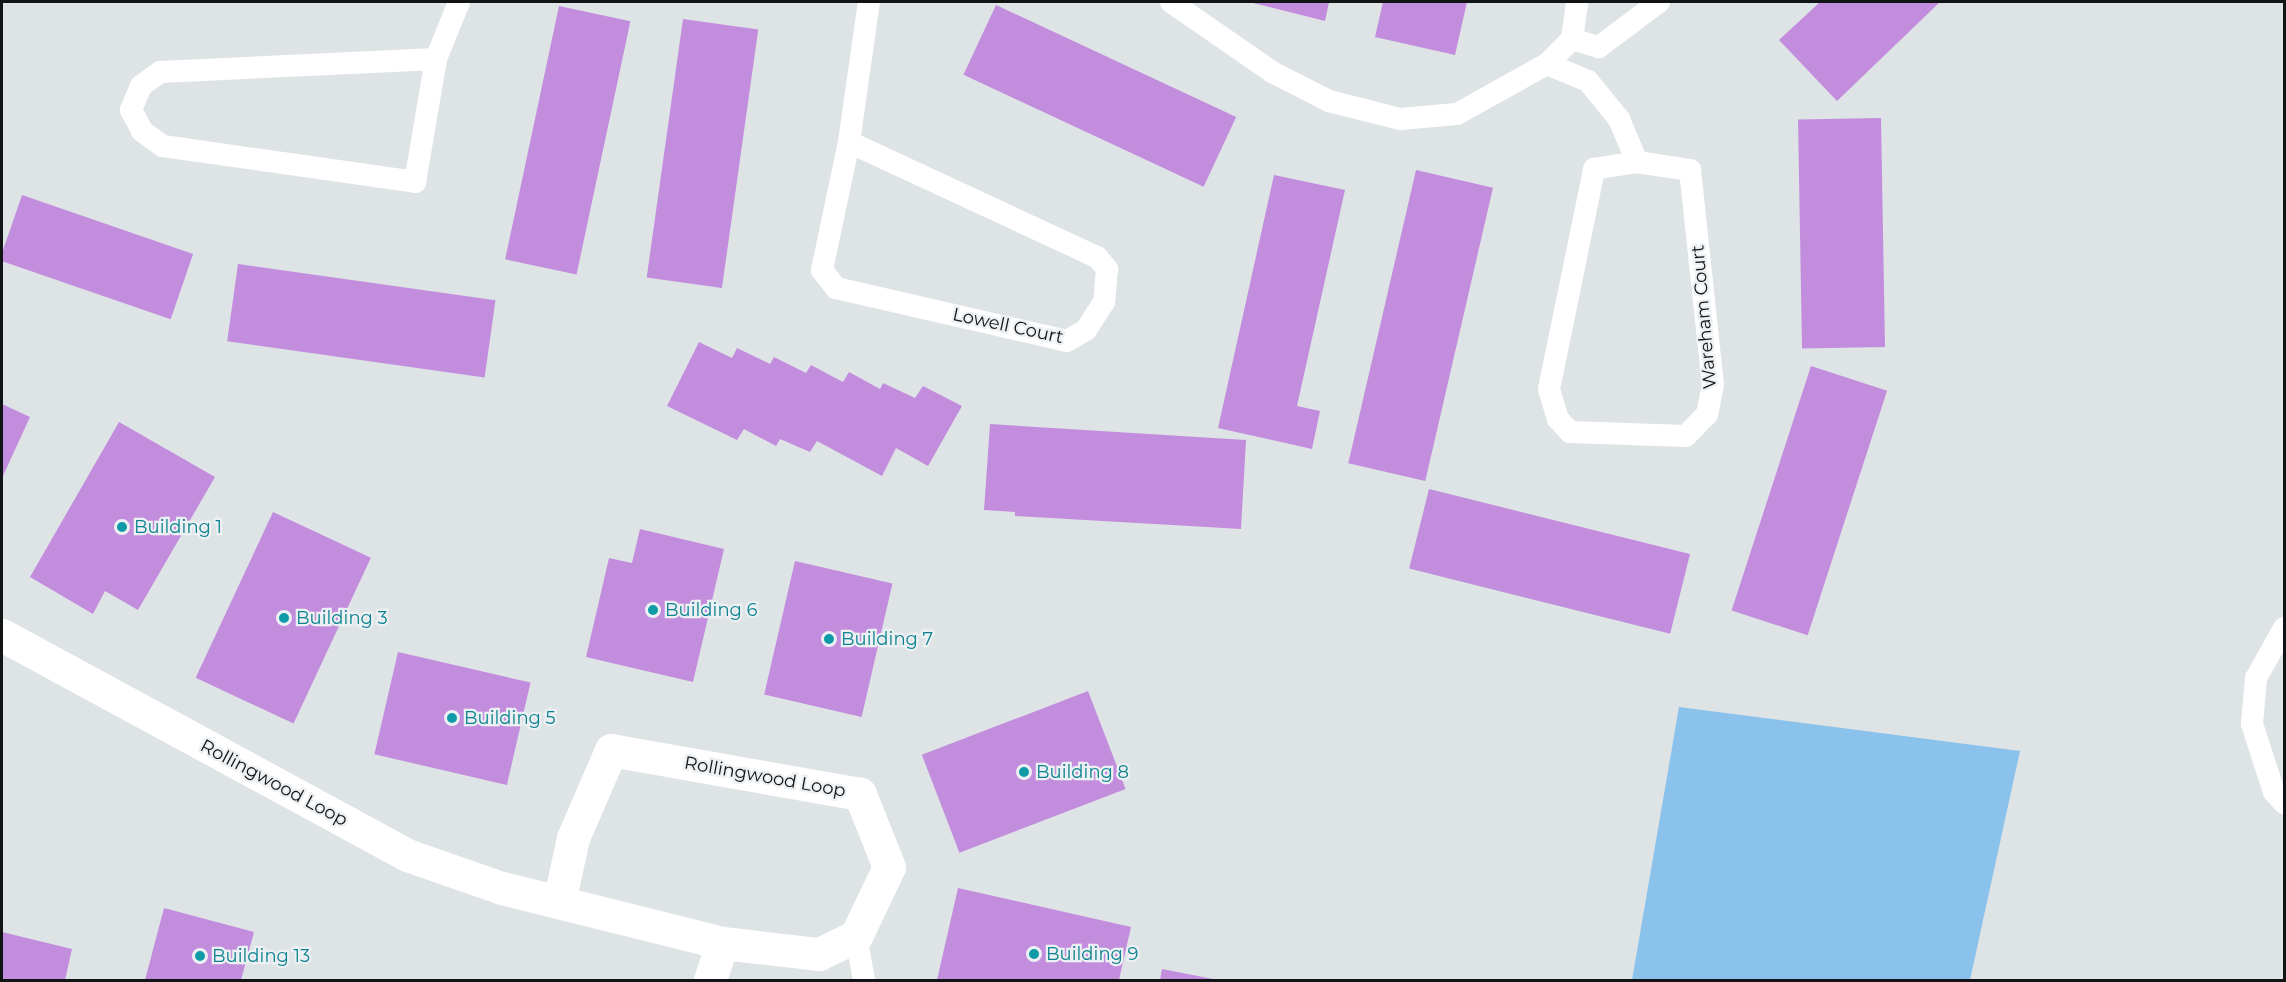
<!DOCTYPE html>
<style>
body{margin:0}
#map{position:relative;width:2286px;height:982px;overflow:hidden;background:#dee3e6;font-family:Montserrat,sans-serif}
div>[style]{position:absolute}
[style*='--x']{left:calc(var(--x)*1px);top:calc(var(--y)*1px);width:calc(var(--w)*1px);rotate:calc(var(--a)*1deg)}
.green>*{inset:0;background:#8bc2eb}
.building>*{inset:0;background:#c38ddd;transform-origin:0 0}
.service>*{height:22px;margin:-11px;padding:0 11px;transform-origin:11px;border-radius:11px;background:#fff}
.minor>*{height:33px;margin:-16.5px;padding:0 16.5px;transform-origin:16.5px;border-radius:16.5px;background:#fff}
.dots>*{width:16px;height:16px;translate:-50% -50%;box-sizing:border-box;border:3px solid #ecf0f3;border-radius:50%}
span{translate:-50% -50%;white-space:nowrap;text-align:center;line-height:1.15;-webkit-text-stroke:4.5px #ecf0f3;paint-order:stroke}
.street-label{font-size:18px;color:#121314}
.culture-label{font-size:18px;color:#0d838f}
.left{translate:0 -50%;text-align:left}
.frame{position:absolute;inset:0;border:3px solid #121314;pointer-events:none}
</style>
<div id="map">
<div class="green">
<i style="clip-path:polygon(1679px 707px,2020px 751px,1970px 980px,1632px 980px)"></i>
</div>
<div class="building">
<i style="clip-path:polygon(1249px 2px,1329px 2px,1325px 21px)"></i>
<i style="clip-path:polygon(1383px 2px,1467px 2px,1455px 55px,1375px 37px)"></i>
<i style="clip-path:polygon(1820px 2px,1940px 2px,1837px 101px,1779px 40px)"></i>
<i style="left:996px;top:5px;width:265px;height:77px;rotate:25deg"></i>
<i style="left:559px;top:6px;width:73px;height:259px;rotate:12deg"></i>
<i style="left:683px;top:19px;width:76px;height:261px;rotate:8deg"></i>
<i style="left:1881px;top:118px;width:229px;height:83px;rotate:89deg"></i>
<i style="left:1416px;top:170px;width:79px;height:301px;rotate:13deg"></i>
<i style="clip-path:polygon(1274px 175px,1345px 190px,1297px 406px,1320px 411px,1312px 449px,1218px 428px)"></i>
<i style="left:22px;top:195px;width:181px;height:69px;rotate:19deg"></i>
<i style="left:238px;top:264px;width:260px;height:78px;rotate:8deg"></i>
<i style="clip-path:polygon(699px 342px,732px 358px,737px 348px,770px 364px,774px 357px,806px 373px,811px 365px,843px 382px,849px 372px,880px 389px,883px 383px,915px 398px,923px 386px,962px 406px,928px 466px,896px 448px,882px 476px,817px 441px,810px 452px,780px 439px,776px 446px,744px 429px,737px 440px,667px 406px)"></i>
<i style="left:1811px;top:366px;width:80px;height:257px;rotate:18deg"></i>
<i style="clip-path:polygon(2px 404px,30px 417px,2px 478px)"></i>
<i style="clip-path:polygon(119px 422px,215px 477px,138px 610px,105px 591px,93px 614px,30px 577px)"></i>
<i style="clip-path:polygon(990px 424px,1246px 440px,1241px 529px,1015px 516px,1015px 512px,984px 510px)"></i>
<i style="left:1429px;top:489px;width:269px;height:82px;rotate:14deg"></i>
<i style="left:273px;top:512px;width:108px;height:183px;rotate:25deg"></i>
<i style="clip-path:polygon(640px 529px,724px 549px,693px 682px,586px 657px,609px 558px,632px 563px)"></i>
<i style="left:795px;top:561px;width:100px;height:137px;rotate:13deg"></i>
<i style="left:398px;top:652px;width:136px;height:105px;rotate:13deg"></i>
<i style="left:1088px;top:691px;width:105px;height:178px;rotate:69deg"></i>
<i style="clip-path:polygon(958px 888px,1131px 927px,1119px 980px,937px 980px)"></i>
<i style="clip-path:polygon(164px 908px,254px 932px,241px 980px,145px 980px)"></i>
<i style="clip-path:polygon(2px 932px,72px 949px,65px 980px,2px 980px)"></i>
<i style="clip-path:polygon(1162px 969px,1213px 979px,1213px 980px,1160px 980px)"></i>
</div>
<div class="service">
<i style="--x:1171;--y:2;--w:123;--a:34.7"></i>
<i style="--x:1272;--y:72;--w:64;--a:27"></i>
<i style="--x:1329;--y:101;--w:73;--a:14.2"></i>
<i style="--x:1400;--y:119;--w:57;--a:-5"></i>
<i style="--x:1457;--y:114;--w:103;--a:-29.1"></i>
<i style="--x:1547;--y:64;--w:35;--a:-45"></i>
<i style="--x:1572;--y:39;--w:28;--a:17"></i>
<i style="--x:1599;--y:47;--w:75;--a:-36.9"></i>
<i style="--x:1572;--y:39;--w:37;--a:-82"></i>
<i style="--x:436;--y:59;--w:276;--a:177.3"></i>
<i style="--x:160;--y:72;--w:24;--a:144"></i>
<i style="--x:141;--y:86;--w:26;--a:113"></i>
<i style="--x:131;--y:110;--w:24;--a:62"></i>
<i style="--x:142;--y:131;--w:26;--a:36"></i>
<i style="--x:163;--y:146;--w:255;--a:8.1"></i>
<i style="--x:415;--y:182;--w:125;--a:-80.3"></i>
<i style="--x:436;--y:59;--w:61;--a:-68"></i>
<i style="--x:1547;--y:64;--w:44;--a:22.5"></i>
<i style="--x:1588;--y:81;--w:49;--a:50.8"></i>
<i style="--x:1619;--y:119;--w:47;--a:67.3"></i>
<i style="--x:849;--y:142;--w:273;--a:24.9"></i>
<i style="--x:1097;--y:257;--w:16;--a:50"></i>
<i style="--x:1107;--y:269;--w:33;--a:95"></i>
<i style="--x:1104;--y:302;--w:33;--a:123"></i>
<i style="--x:1086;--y:330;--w:22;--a:150"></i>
<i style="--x:1067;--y:341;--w:237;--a:-167.1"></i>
<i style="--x:836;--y:288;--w:23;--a:-128"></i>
<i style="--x:822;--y:270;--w:131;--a:-78.1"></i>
<i style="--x:849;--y:142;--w:141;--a:-81.9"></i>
<i style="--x:1637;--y:162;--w:54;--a:8.6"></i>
<i style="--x:1690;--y:170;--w:215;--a:83.9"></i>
<i style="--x:1713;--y:384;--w:31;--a:101"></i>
<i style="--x:1707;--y:414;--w:30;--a:134"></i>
<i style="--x:1686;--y:436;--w:116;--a:-178"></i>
<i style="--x:1570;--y:432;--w:18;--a:-133"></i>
<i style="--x:1558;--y:419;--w:31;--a:-107"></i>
<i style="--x:1549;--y:389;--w:225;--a:-78.4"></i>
<i style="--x:1594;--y:169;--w:44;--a:-9.2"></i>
<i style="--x:2284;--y:628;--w:57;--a:119.2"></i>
<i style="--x:2256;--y:678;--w:46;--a:95"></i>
<i style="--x:2252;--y:724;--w:71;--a:72.1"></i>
<i style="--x:2274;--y:792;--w:15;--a:48"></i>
<i style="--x:856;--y:936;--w:45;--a:79.7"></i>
</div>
<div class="minor">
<i style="--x:2;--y:635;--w:461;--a:28.5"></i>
<i style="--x:407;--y:855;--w:101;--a:19.2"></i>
<i style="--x:502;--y:888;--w:227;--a:14"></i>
<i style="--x:722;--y:943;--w:98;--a:6.5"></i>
<i style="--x:819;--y:954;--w:41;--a:-25.9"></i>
<i style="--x:856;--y:936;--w:76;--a:-64.4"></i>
<i style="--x:889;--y:867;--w:79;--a:-111.7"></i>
<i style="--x:860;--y:794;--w:253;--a:-170"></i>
<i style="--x:611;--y:750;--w:96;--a:113.4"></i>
<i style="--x:573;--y:838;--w:66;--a:102.3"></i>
<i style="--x:710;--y:980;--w:39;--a:-72"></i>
</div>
<div class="dots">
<i style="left:122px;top:527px;background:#0f9aa8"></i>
<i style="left:653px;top:610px;background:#0f9aa8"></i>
<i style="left:284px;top:618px;background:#0f9aa8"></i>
<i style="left:829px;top:639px;background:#0f9aa8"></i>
<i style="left:452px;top:718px;background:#0f9aa8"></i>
<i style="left:1024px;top:772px;background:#0f9aa8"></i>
<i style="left:1034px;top:954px;background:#0f9aa8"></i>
<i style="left:200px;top:956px;background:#0f9aa8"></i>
</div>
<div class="street-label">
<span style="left:1704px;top:317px;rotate:-95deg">Wareham Court</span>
<span style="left:1008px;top:326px;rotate:12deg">Lowell Court</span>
<span style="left:765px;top:777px;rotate:10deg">Rollingwood Loop</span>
<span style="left:274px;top:783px;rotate:28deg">Rollingwood Loop</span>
</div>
<div class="culture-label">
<span class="left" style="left:134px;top:527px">Building 1</span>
<span class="left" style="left:665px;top:610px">Building 6</span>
<span class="left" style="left:296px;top:618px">Building 3</span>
<span class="left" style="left:841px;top:639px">Building 7</span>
<span class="left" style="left:464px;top:718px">Building 5</span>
<span class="left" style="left:1036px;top:772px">Building 8</span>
<span class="left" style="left:1046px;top:954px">Building 9</span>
<span class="left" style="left:212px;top:956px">Building 13</span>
</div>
<div class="frame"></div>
</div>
